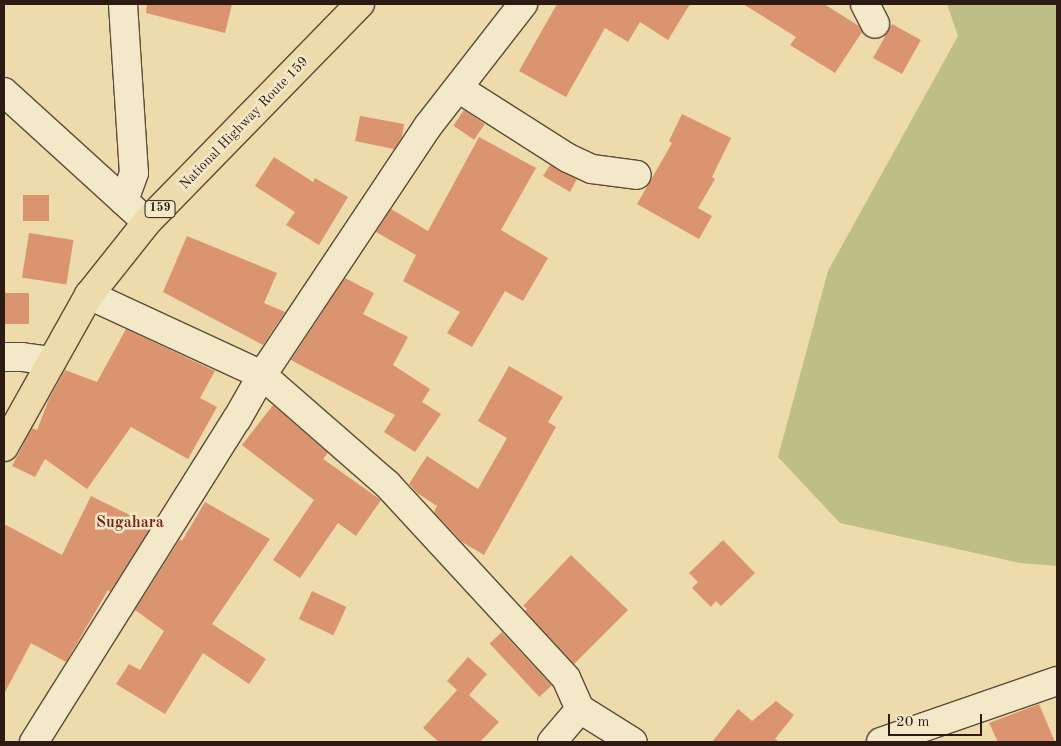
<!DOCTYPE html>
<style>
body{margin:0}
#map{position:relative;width:1061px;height:746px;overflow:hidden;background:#eddbab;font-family:"Old Standard TT",serif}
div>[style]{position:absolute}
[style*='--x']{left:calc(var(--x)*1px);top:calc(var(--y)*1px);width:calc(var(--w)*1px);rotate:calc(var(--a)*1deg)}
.green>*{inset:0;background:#bdbf86}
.building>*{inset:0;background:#da9570;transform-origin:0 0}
.roads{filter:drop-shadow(1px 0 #5d4b39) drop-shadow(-1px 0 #5d4b39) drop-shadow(0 1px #5d4b39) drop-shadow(0 -1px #5d4b39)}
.minor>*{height:28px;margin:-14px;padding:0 14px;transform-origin:14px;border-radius:14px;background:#f3e8c8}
.highway>*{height:28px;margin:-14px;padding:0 14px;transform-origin:14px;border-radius:14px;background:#eddbab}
span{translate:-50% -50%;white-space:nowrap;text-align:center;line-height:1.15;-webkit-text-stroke:5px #f3e8c8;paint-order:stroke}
.shield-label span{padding:1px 4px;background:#f3e8c8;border:1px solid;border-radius:4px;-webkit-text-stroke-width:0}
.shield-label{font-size:12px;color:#2d1b13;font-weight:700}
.street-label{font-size:14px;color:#2d1b13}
.quarter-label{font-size:16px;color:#7a1f14;font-weight:700}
.frame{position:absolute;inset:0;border:5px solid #2d1b13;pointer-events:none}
.scale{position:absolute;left:888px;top:714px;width:94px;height:22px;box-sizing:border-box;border:2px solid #2d1b13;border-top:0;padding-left:6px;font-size:15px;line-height:18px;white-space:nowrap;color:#2d1b13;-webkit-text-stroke:4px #f3e8c8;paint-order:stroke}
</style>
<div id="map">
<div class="green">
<i style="clip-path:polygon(947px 4px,1057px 4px,1057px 566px,1020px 563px,840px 523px,778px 457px,828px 271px,958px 36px)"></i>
</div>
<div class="building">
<i style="clip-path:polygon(147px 4px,232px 4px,225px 33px,146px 13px)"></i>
<i style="clip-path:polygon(557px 4px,690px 4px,668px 40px,640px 22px,628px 42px,605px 28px,566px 97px,519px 71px)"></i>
<i style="clip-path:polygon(743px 4px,824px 4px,859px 26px,862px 32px,835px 73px,790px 45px,796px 37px)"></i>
<i style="left:892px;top:24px;width:33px;height:39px;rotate:29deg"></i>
<i style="left:464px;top:110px;width:25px;height:19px;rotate:34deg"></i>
<i style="clip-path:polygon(682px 114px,731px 138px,712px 177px,715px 179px,698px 208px,712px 216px,699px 239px,637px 204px,672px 143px,669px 141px)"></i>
<i style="clip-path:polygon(360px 116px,404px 124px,402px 137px,394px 149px,355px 141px)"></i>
<i style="clip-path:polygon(479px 137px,536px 168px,501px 230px,548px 258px,523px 301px,505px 291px,472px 347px,447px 333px,460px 312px,403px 281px,416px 255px,376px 232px,391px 209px,428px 231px)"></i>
<i style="clip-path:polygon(274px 157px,313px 182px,315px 178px,348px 197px,319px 245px,286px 225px,295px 212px,255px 186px)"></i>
<i style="clip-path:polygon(550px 165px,577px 179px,570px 192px,543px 176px)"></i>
<i style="left:23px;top:195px;width:26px;height:26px"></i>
<i style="left:29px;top:233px;width:45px;height:45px;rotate:9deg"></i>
<i style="clip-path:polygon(187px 236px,277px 273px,264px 303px,285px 312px,263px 345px,163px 292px)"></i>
<i style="clip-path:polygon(345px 278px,374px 293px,363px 314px,408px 337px,393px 365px,430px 389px,422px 402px,441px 414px,415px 452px,384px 432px,395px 415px,291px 360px)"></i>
<i style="left:4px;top:293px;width:25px;height:31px"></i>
<i style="clip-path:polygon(126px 329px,215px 371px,200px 398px,217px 407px,188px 459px,131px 427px,87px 489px,45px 459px,35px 477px,12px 466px,32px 428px,37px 430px,49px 399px,65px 370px,97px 382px)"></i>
<i style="clip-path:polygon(509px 366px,563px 397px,548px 422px,556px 427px,484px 555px,462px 542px,434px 512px,437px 506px,417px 493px,409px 484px,427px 456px,478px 489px,507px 438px,478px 421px)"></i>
<i style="clip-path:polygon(273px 405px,328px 453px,323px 459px,381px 500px,356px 536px,338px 523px,300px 578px,273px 560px,314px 500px,242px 445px)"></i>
<i style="clip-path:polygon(91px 496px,152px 526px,110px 592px,108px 590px,66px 662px,31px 643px,4px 694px,4px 524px,62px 555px)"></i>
<i style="clip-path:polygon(205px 502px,270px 539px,212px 624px,266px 659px,249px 684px,203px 653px,165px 714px,116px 684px,129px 664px,140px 670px,164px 631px,135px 610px,180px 539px,182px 541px)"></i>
<i style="clip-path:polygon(723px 540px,755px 573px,721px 606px,716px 601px,711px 607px,692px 588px,698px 582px,689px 573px)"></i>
<i style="clip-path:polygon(571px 555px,628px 610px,574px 664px,525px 611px,527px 609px,523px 606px)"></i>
<i style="left:312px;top:591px;width:38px;height:31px;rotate:25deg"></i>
<i style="left:502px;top:632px;width:73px;height:17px;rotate:47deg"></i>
<i style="clip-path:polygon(468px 657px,487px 674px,469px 695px,499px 722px,480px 742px,439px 742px,423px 728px,457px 690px,447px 681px)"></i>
<i style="clip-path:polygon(776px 701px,794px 715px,775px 739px,780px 742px,712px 742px,738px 709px,752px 721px)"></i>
<i style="clip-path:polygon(1039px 704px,1055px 742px,998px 742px,989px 723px)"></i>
</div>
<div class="roads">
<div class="minor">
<i style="--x:123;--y:4;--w:169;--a:86.3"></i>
<i style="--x:134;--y:173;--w:30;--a:110"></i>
<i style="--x:865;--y:4;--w:22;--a:63"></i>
<i style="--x:458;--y:88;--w:130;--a:32.5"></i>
<i style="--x:568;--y:158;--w:26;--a:25"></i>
<i style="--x:592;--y:169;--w:45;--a:7.6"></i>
<i style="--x:4;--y:92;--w:180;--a:42.3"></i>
<i style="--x:89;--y:295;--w:191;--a:24.8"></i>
<i style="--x:262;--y:375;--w:166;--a:41.1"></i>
<i style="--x:387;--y:484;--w:264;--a:47.3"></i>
<i style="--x:566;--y:678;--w:34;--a:66"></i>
<i style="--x:580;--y:709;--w:62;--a:31.9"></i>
<i style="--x:4;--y:357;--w:18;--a:0"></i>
<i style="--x:22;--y:357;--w:30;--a:8"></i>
<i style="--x:34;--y:742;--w:381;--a:-57.9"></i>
<i style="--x:237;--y:419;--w:51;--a:-60.4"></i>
<i style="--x:262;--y:375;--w:299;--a:-56.3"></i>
<i style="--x:428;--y:126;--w:155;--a:-52.1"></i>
<i style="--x:552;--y:742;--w:43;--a:-49.7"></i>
<i style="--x:881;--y:742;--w:186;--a:-19.1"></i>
</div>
<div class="highway">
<i style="--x:4;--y:447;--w:174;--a:-60.8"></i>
<i style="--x:89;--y:295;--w:93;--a:-51.5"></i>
<i style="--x:147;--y:222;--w:305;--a:-45.7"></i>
</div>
</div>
<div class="shield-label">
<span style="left:160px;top:209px">159</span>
</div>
<div class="street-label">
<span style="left:244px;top:123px;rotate:-46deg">National Highway Route 159</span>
</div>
<div class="quarter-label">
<span style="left:130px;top:523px">Sugahara</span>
</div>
<div class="frame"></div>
<div class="scale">20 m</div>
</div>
